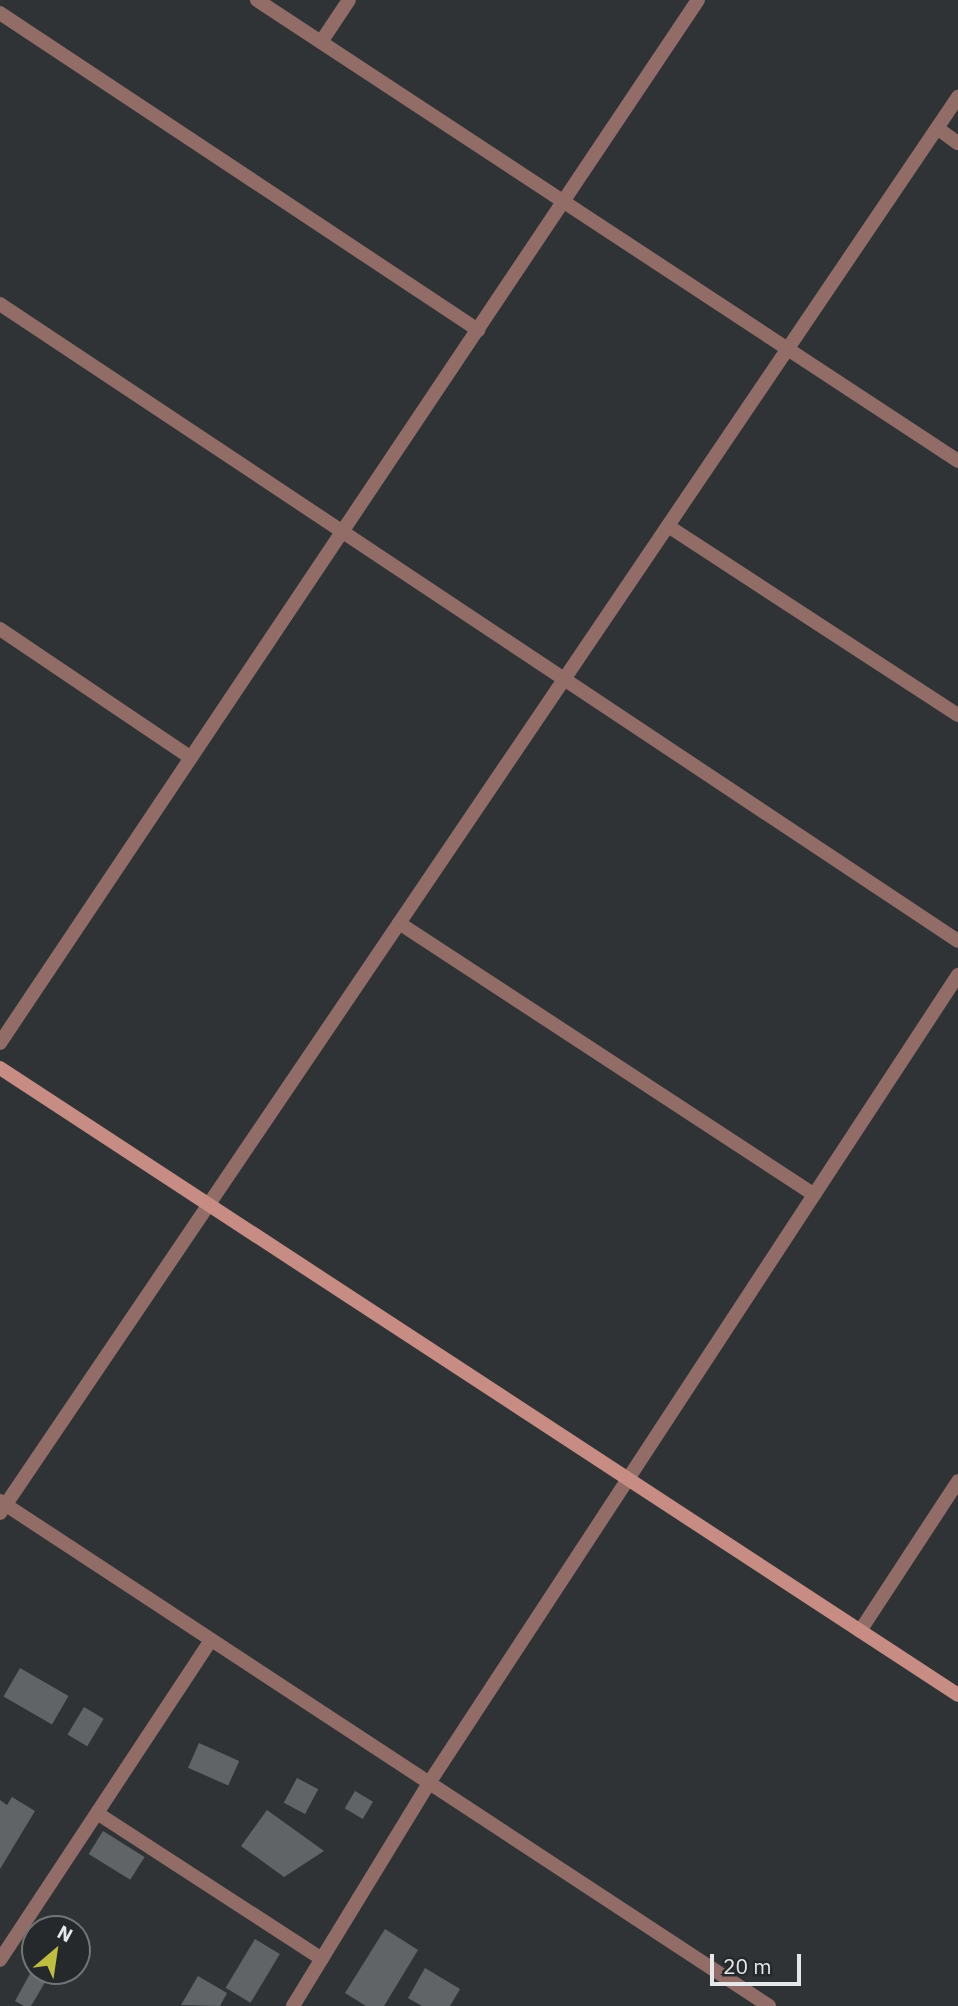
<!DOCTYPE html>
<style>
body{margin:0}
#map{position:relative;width:958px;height:2006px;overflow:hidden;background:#303336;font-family:"IBM Plex Sans",sans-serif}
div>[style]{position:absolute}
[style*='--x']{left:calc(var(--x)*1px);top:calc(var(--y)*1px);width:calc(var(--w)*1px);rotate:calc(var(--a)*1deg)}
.building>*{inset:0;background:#616467;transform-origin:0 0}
.street>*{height:14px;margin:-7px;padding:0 7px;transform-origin:7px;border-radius:7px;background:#926d67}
.secondary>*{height:14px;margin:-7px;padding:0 7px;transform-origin:7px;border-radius:7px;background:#c78d84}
span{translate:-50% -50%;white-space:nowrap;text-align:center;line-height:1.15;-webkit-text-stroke:6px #26292c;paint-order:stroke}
.north{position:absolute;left:21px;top:1915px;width:70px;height:70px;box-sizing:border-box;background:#26292c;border:2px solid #727578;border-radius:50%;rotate:29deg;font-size:19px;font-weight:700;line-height:28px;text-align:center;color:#e5e7e9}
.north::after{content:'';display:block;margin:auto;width:24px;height:32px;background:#c0be41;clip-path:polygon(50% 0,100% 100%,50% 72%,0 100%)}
.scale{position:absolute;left:710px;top:1954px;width:91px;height:32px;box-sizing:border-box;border:4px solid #e5e7e9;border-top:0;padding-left:9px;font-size:21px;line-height:24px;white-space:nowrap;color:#e5e7e9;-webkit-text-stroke:5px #26292c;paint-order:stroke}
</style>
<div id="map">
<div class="building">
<i style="left:20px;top:1668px;width:56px;height:33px;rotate:30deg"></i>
<i style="left:84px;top:1707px;width:23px;height:32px;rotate:31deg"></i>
<i style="left:199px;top:1743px;width:44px;height:27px;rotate:24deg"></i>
<i style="left:297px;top:1778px;width:24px;height:28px;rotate:28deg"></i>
<i style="left:355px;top:1791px;width:21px;height:20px;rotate:31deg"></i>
<i style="clip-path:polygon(12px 1797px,35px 1811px,0 1869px,0 1800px,7px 1805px)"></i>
<i style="clip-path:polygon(267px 1810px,324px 1851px,284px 1877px,241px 1846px)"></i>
<i style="left:103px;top:1831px;width:49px;height:27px;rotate:32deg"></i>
<i style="clip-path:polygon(385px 1929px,418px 1950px,384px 2006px,366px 2006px,345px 1993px)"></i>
<i style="left:255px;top:1939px;width:29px;height:57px;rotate:31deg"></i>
<i style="clip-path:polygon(425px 1968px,460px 1989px,450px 2006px,422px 2006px,408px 1998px)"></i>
<i style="clip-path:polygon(32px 1970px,47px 1979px,31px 2006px,24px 2006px,15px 2001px)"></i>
<i style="clip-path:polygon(198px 1976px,227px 1993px,220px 2006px,181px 2005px)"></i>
</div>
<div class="street">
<i style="--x:257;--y:0;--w:839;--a:33.33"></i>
<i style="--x:0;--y:13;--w:574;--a:33.55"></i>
<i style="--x:321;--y:42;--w:50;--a:-56.3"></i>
<i style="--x:937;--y:128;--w:26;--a:36"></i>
<i style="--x:0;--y:304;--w:1150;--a:33.62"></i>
<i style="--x:668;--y:526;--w:346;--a:33.1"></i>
<i style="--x:0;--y:629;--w:230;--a:34"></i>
<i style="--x:399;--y:923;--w:496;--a:33.2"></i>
<i style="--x:0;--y:1043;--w:1255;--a:-56.21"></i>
<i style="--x:0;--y:1501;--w:920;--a:33.29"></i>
<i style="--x:0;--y:1513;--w:1710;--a:-55.92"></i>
<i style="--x:860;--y:1631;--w:179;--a:-56.8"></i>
<i style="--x:97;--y:1813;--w:268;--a:33"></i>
<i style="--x:0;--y:1960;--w:383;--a:-56.6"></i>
<i style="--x:293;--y:2006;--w:261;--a:-58.6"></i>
<i style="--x:429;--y:1783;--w:966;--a:-56.79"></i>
</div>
<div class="secondary">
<i style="--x:0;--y:1068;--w:1145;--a:33.2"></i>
</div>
<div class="north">N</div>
<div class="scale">20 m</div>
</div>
